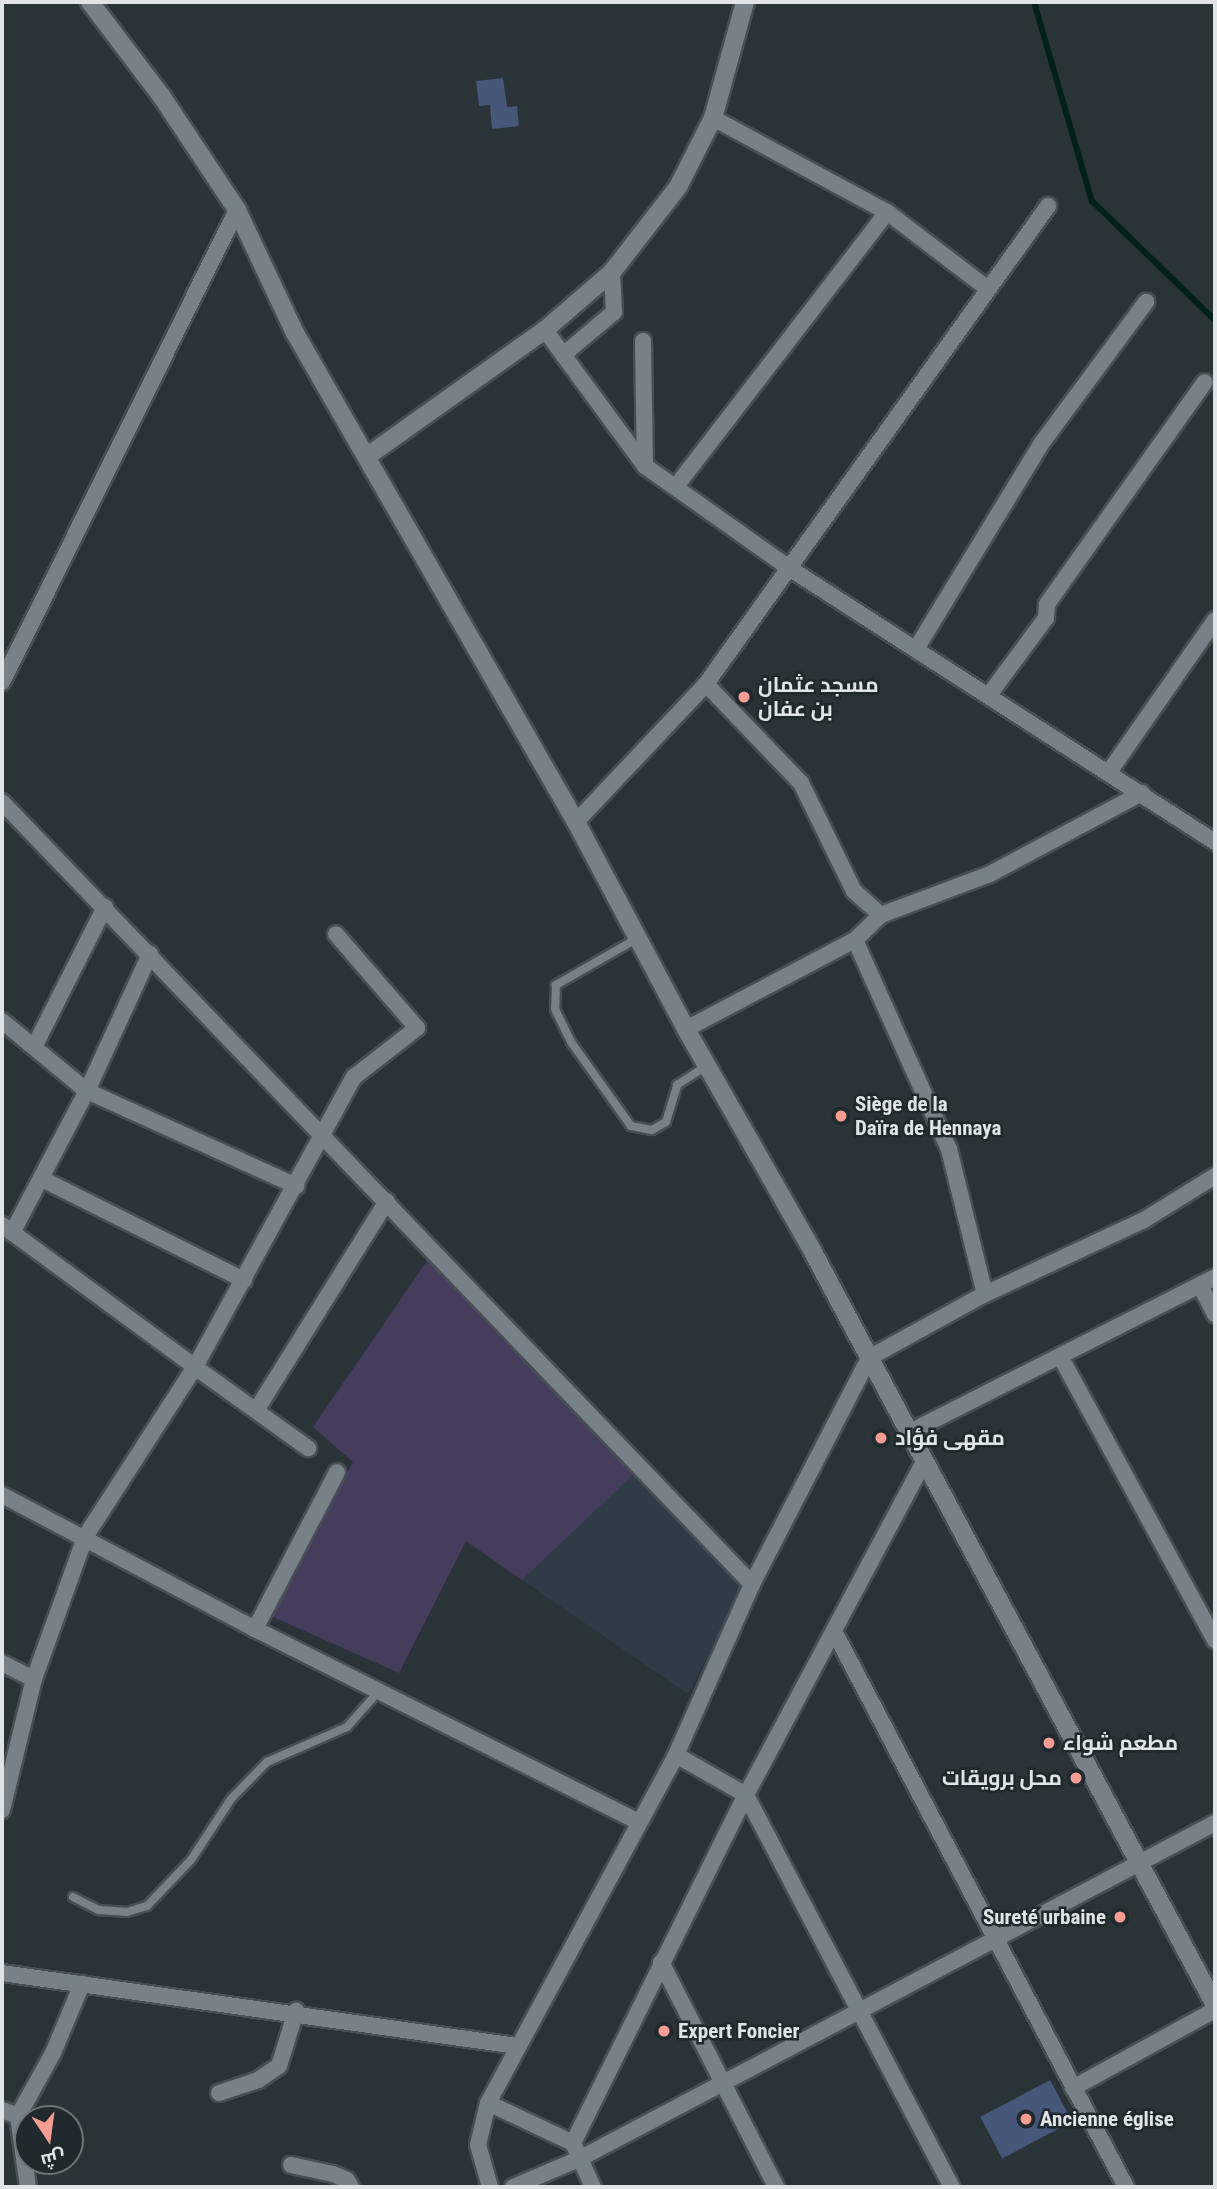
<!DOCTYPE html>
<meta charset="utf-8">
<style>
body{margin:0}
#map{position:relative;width:1217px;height:2189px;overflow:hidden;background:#2a3338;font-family:"Roboto Condensed",Cairo,sans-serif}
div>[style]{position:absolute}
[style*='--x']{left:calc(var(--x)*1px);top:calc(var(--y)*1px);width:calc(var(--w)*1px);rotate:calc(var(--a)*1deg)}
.built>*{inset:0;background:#2f3c46}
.green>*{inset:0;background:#453d5c}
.stream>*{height:6px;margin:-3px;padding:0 3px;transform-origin:3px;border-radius:3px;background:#031f19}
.building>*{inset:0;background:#475779;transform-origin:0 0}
.roads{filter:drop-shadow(2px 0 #484f54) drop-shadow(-2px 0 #484f54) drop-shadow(0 2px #484f54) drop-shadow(0 -2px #484f54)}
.lane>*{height:8px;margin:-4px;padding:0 4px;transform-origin:4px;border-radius:4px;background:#778187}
.street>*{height:16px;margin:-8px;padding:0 8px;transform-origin:8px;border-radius:8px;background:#778187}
.secondary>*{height:18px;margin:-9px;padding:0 9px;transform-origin:9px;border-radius:9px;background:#778187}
.dots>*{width:19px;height:19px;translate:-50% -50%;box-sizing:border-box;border:4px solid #20292e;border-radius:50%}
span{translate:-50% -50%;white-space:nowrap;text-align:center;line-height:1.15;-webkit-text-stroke:5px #20292e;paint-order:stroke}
.poi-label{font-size:21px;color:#dee4e7;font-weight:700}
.left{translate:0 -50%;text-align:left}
.right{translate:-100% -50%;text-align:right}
.frame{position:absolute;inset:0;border:4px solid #dee4e7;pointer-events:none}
.north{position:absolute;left:14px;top:2105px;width:70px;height:70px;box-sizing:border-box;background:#20292e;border:2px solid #6c7478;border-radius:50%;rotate:167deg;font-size:19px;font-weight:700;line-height:28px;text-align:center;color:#dee4e7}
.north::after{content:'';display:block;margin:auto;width:24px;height:32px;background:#f59c93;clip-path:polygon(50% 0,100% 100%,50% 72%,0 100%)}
</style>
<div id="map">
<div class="built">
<i style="clip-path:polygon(633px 1475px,743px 1589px,688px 1694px,522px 1580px)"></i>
</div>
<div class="green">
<i style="clip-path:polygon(429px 1258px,633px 1475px,522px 1580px,466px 1541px,399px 1673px,271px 1616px,353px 1462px,313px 1427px)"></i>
</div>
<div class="stream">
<i style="--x:1034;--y:2;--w:207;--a:73.8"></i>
<i style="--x:1092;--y:201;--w:171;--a:44.1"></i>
</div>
<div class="building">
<i style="clip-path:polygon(503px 78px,507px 107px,517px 106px,519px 126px,492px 129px,490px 105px,479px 106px,476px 81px)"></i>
<i style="left:1050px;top:2080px;width:47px;height:79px;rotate:62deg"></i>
</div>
<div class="roads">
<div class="lane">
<i style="--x:638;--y:938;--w:95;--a:150.2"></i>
<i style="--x:556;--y:985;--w:24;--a:92"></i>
<i style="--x:555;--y:1009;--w:37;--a:64"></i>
<i style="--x:571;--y:1042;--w:103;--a:54.5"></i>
<i style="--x:631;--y:1126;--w:21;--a:11"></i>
<i style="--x:652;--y:1130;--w:16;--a:-30"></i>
<i style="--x:666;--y:1122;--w:39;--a:-73"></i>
<i style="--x:677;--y:1085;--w:35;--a:-33"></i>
<i style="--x:73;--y:1897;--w:29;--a:27"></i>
<i style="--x:99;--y:1910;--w:28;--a:4"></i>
<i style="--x:127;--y:1912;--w:21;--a:-17"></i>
<i style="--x:147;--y:1906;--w:64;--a:-46.3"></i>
<i style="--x:191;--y:1860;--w:73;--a:-56.7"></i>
<i style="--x:231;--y:1799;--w:52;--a:-45.8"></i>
<i style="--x:267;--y:1762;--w:87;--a:-23.6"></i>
<i style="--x:347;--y:1727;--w:48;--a:-48.4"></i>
</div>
<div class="street">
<i style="--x:713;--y:118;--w:198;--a:28.4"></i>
<i style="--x:887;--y:212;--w:127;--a:37.3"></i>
<i style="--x:545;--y:330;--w:169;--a:53.7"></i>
<i style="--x:643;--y:341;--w:125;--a:89.1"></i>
<i style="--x:645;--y:466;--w:176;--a:35.3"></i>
<i style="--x:789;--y:568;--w:507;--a:32.75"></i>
<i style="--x:563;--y:355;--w:67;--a:-40.1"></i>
<i style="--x:614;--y:312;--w:40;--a:-92.9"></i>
<i style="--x:677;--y:485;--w:344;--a:-52.4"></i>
<i style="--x:916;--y:649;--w:240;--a:-58.6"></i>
<i style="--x:1041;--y:444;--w:177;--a:-53.5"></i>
<i style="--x:2;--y:682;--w:527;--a:-63.53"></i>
<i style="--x:706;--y:684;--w:137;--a:46.2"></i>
<i style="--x:801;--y:783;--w:120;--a:63.9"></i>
<i style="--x:854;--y:891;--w:36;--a:42"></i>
<i style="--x:989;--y:695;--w:96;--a:-53.5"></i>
<i style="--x:1046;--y:618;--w:14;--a:-86"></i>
<i style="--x:1047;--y:604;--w:272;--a:-54.6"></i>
<i style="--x:1109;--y:772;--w:185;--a:-55.1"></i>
<i style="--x:2;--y:802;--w:1084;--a:46.2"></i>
<i style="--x:576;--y:822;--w:190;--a:-46.7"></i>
<i style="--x:706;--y:684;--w:588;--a:-54.42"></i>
<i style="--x:855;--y:940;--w:229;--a:65.8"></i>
<i style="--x:949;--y:1149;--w:149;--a:76.1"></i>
<i style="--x:2;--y:1021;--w:110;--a:39.5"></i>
<i style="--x:87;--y:1091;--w:230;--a:24.4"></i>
<i style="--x:686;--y:1029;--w:191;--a:-27.8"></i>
<i style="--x:855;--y:940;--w:36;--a:-44"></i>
<i style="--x:881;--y:915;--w:116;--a:-20.6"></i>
<i style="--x:990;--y:874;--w:172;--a:-28.1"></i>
<i style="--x:34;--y:1047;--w:157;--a:-63.1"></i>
<i style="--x:42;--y:1179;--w:226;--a:26.6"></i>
<i style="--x:2;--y:1225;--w:240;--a:36.3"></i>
<i style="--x:12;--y:1233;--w:161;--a:-62.2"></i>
<i style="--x:87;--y:1091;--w:151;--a:-65.3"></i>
<i style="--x:1200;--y:1285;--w:33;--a:63"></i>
<i style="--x:1060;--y:1356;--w:324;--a:61.4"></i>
<i style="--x:192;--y:1365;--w:143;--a:35.6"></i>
<i style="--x:257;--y:1409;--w:245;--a:-58"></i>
<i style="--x:908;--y:1433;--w:344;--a:-26.9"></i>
<i style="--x:2;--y:1495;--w:286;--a:27.9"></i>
<i style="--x:255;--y:1629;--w:428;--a:26.7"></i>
<i style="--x:255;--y:1629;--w:177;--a:-62.4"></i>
<i style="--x:834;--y:1631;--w:628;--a:62.29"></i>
<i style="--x:2;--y:1663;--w:36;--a:27"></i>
<i style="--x:676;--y:1755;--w:81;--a:29.7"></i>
<i style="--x:746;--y:1795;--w:443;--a:62.3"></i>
<i style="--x:2;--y:1810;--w:135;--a:-76.3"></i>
<i style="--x:34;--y:1679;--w:151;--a:-70.2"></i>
<i style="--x:85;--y:1537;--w:202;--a:-57.1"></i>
<i style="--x:195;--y:1367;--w:331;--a:-61.3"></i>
<i style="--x:354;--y:1077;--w:80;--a:-37.9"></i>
<i style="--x:417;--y:1028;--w:124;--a:-130.8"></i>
<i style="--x:661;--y:1962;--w:253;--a:62.9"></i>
<i style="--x:2;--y:1973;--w:520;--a:8.07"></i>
<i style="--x:1073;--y:2088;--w:162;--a:-28.8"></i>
<i style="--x:219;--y:2093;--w:41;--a:-18.4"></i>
<i style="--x:258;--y:2080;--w:25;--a:-34"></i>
<i style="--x:279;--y:2066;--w:58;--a:-72.8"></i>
<i style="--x:488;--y:2103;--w:94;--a:25.2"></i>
<i style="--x:573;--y:2143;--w:48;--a:65.6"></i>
<i style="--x:2;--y:2110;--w:17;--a:21"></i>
<i style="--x:18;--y:2116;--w:72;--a:82"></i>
<i style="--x:18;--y:2116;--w:72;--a:-60.9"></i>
<i style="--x:53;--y:2053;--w:75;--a:-67.2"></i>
<i style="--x:573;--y:2143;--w:389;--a:-63.6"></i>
<i style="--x:746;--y:1795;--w:378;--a:-61.9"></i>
<i style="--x:291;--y:2165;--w:43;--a:12.1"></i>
<i style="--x:333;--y:2174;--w:15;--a:23"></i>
<i style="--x:347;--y:2180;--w:8;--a:60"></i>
<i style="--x:490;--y:2187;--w:44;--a:-105.9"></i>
<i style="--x:478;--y:2145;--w:43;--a:-76.6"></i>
<i style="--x:488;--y:2103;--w:396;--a:-61.6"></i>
<i style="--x:676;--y:1755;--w:187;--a:-66"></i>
<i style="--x:752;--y:1584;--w:254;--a:-62.6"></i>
<i style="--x:869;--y:1358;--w:132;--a:-28.9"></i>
<i style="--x:985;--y:1294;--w:175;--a:-25"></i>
<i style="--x:1144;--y:1220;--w:84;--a:-31.8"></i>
<i style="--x:513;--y:2187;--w:72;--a:-23"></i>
<i style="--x:579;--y:2159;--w:719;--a:-27.85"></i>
</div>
<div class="secondary">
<i style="--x:90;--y:2;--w:119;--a:52.8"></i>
<i style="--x:162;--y:97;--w:136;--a:56.4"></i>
<i style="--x:237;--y:210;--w:136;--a:64.8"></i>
<i style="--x:295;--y:333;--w:564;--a:60.12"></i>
<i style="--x:576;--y:822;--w:234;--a:62"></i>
<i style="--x:686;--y:1029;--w:257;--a:60.3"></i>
<i style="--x:813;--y:1252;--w:854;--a:61.9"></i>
<i style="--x:369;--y:455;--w:216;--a:-35.4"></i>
<i style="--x:545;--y:330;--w:89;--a:-40.9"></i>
<i style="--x:612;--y:272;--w:108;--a:-52.2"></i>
<i style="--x:678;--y:187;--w:77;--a:-63.1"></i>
<i style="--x:713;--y:118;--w:120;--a:-74.6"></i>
</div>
</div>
<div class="dots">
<i style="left:744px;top:697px;background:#f59c93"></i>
<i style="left:841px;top:1116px;background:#f59c93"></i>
<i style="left:881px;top:1438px;background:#f59c93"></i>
<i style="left:1049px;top:1743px;background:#f59c93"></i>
<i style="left:1076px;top:1778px;background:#f59c93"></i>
<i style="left:1120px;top:1917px;background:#f59c93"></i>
<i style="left:664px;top:2031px;background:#f59c93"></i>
<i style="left:1026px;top:2119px;background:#f59c93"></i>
</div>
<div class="poi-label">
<span class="left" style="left:758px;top:697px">مسجد عثمان<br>بن عفان</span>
<span class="left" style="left:855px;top:1116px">Siège de la<br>Daïra de Hennaya</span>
<span class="left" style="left:895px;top:1438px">مقهى فؤاد</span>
<span class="left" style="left:1063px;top:1743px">مطعم شواء</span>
<span class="right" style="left:1062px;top:1778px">محل برويقات</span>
<span class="right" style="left:1106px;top:1917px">Sureté urbaine</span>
<span class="left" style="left:678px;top:2031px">Expert Foncier</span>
<span class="left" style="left:1040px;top:2119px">Ancienne église</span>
</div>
<div class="frame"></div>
<div class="north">ش</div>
</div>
